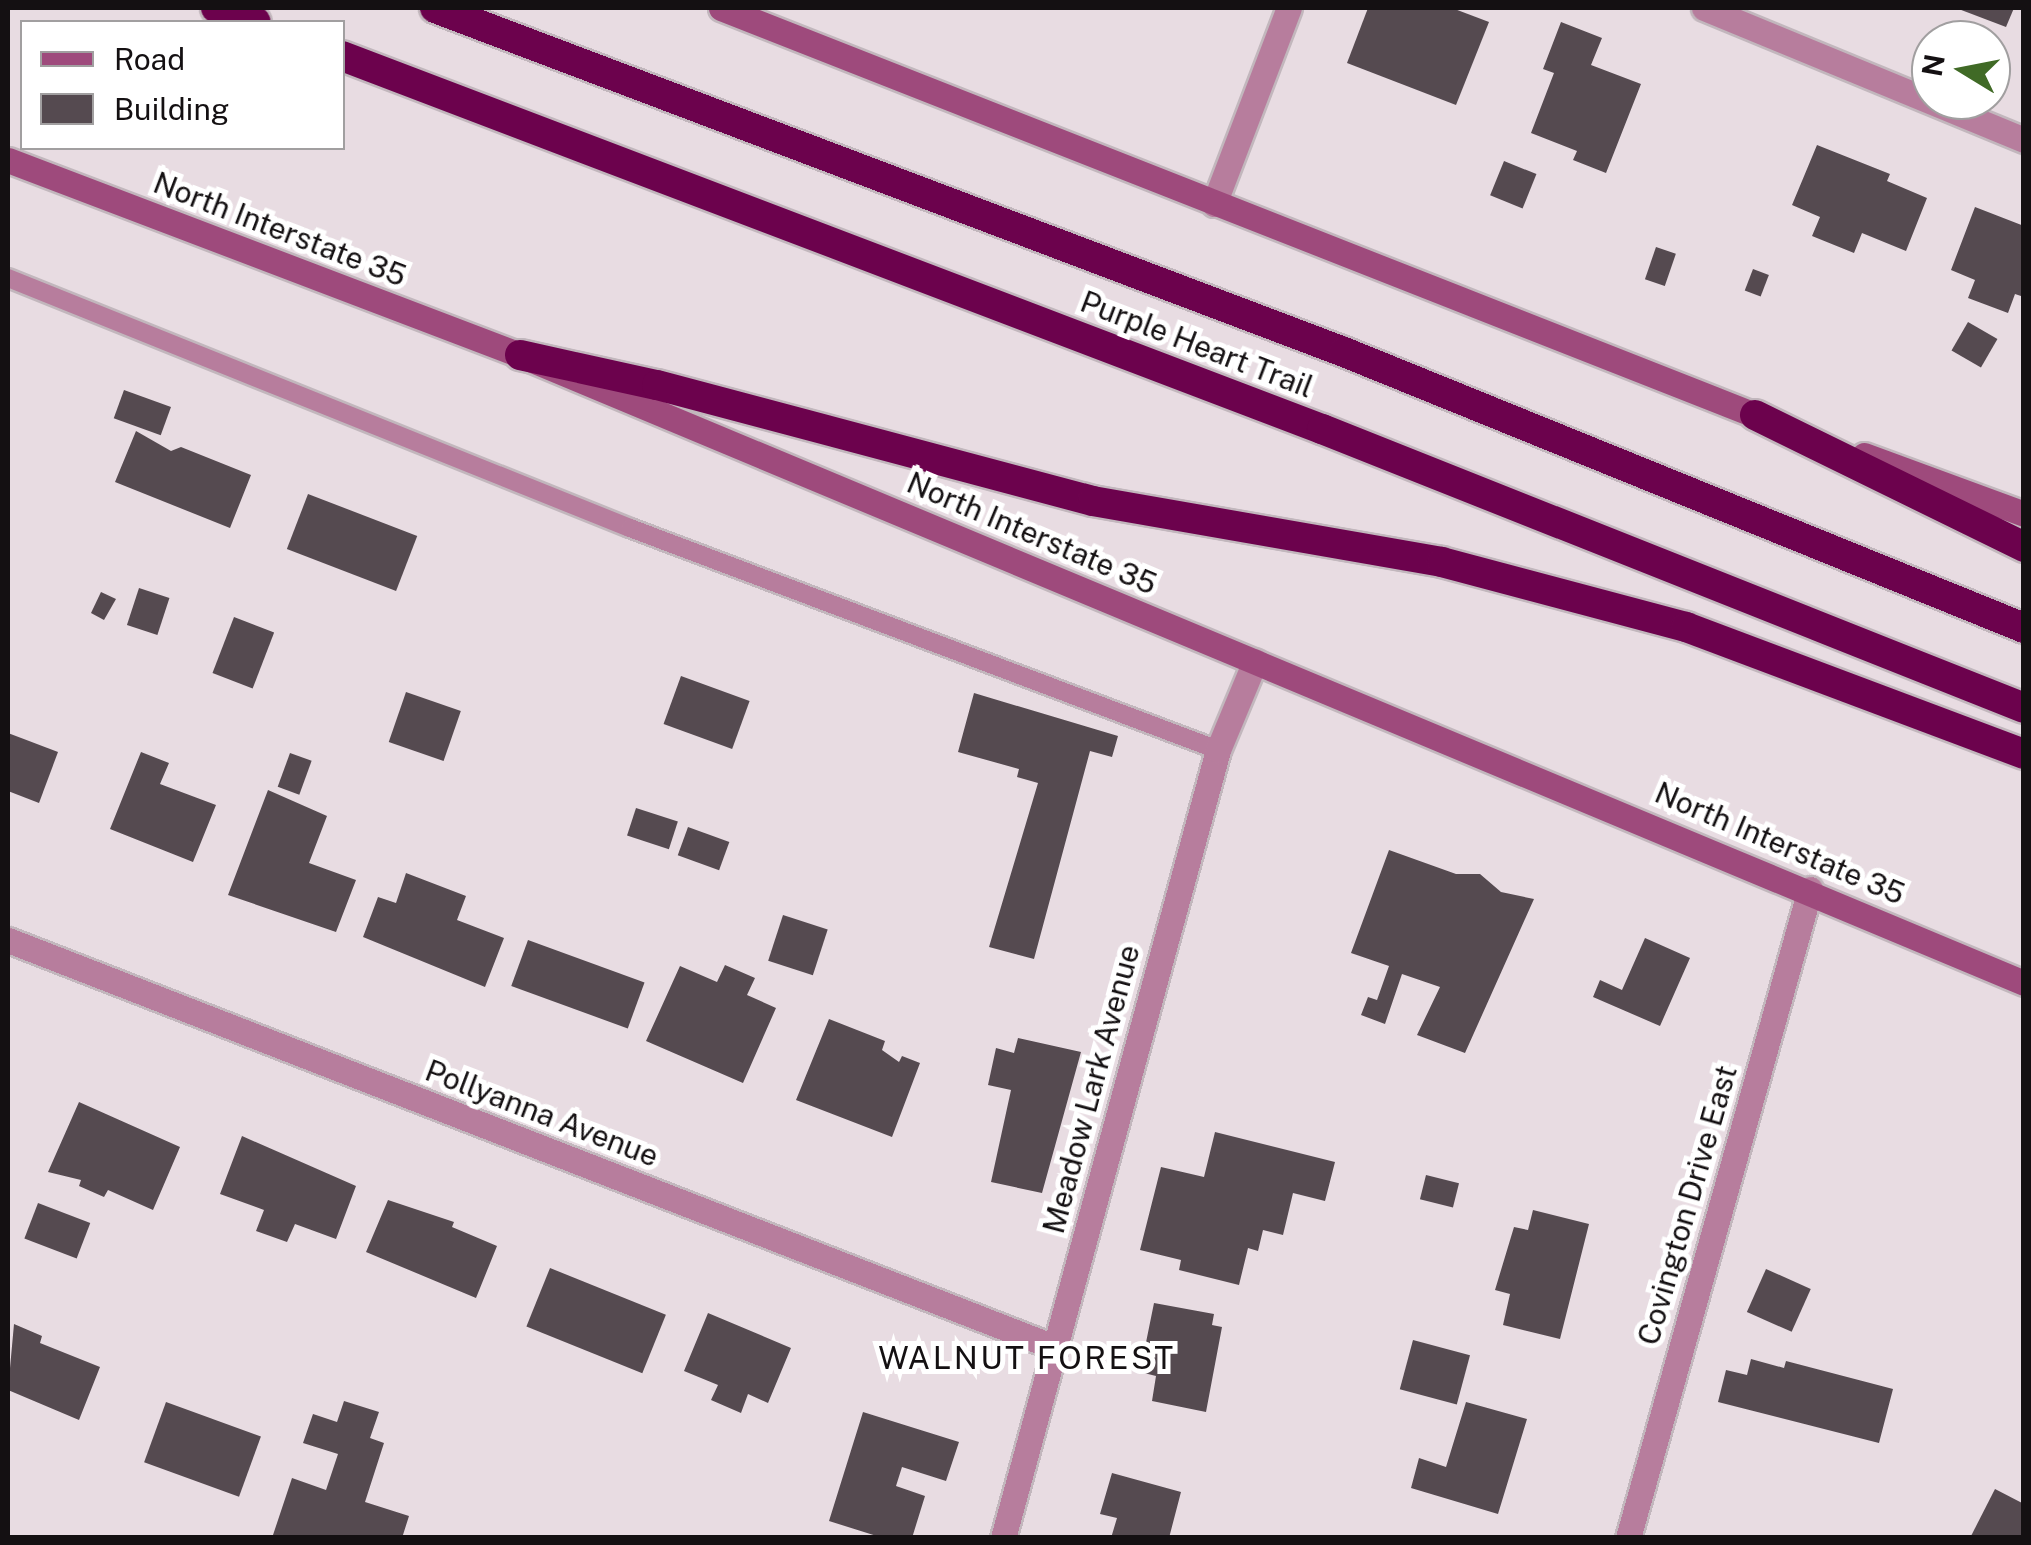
<!DOCTYPE html>
<style>
body{margin:0}
#map{position:relative;width:2031px;height:1545px;overflow:hidden;background:#e8dce2;font-family:"Public Sans",sans-serif}
div>[style]{position:absolute}
[style*='--x']{left:calc(var(--x)*1px);top:calc(var(--y)*1px);width:calc(var(--w)*1px);rotate:calc(var(--a)*1deg)}
.building>*{inset:0;background:#554a50;transform-origin:0 0}
.roads{filter:drop-shadow(2px 0 #c2b7bd) drop-shadow(-2px 0 #c2b7bd) drop-shadow(0 2px #c2b7bd) drop-shadow(0 -2px #c2b7bd)}
.service>*{height:18px;margin:-9px;padding:0 9px;transform-origin:9px;border-radius:9px;background:#b77d9d}
.minor>*{height:25px;margin:-12.5px;padding:0 12.5px;transform-origin:12.5px;border-radius:12.5px;background:#b77d9d}
.secondary>*{height:25px;margin:-12.5px;padding:0 12.5px;transform-origin:12.5px;border-radius:12.5px;background:#9e4a7c}
.motorway>*{height:30px;margin:-15px;padding:0 15px;transform-origin:15px;border-radius:15px;background:#6c024d}
span{translate:-50% -50%;white-space:nowrap;text-align:center;line-height:1.15;-webkit-text-stroke:10px #fff;paint-order:stroke}
.street-label{font-size:30px;color:#141012}
.neighbourhood-label{font-size:32px;color:#141012;letter-spacing:2.5px}
.frame{position:absolute;inset:0;border:10px solid #141012;pointer-events:none}
.legend{position:absolute;left:20px;top:20px;width:325px;height:130px;box-sizing:border-box;background:#fff;border:2px solid #a19fa0;margin:0;padding:12px 18px;list-style:none;font-size:30px;color:#141012}
.legend li{display:flex;align-items:center;gap:20px;height:50px}
.legend b{width:50px;border:2px solid #a19fa0}
.north{position:absolute;left:1911px;top:20px;width:100px;height:100px;box-sizing:border-box;background:#fff;border:2px solid #a19fa0;border-radius:50%;rotate:280deg;font-size:28px;font-weight:700;line-height:40px;text-align:center;color:#141012}
.north::after{content:'';display:block;margin:auto;width:35px;height:45px;background:#406a26;clip-path:polygon(50% 0,100% 100%,50% 72%,0 100%)}
</style>
<div id="map">
<div class="building">
<i style="clip-path:polygon(1368px 8px,1452px 8px,1489px 22px,1456px 105px,1347px 63px)"></i>
<i style="clip-path:polygon(1956px 8px,2014px 8px,2006px 27px)"></i>
<i style="clip-path:polygon(1561px 22px,1602px 38px,1591px 65px,1641px 84px,1606px 173px,1573px 160px,1577px 151px,1531px 133px,1554px 73px,1543px 69px)"></i>
<i style="clip-path:polygon(1817px 145px,1890px 174px,1887px 181px,1927px 198px,1906px 251px,1862px 233px,1854px 253px,1812px 236px,1820px 217px,1792px 205px)"></i>
<i style="left:1504px;top:161px;width:35px;height:37px;rotate:22deg"></i>
<i style="clip-path:polygon(1975px 207px,2024px 226px,2024px 297px,2015px 294px,2008px 313px,1968px 298px,1975px 280px,1951px 270px)"></i>
<i style="left:1656px;top:247px;width:21px;height:34px;rotate:19deg"></i>
<i style="left:1753px;top:269px;width:17px;height:23px;rotate:21deg"></i>
<i style="left:1968px;top:322px;width:34px;height:33px;rotate:30deg"></i>
<i style="left:124px;top:390px;width:50px;height:30px;rotate:20deg"></i>
<i style="clip-path:polygon(136px 431px,171px 451px,181px 447px,251px 475px,230px 528px,115px 482px)"></i>
<i style="left:308px;top:494px;width:117px;height:59px;rotate:21deg"></i>
<i style="left:139px;top:588px;width:32px;height:39px;rotate:18deg"></i>
<i style="clip-path:polygon(101px 592px,116px 599px,104px 620px,91px 613px)"></i>
<i style="left:234px;top:617px;width:43px;height:60px;rotate:21deg"></i>
<i style="left:681px;top:676px;width:73px;height:51px;rotate:20deg"></i>
<i style="left:406px;top:692px;width:58px;height:53px;rotate:19deg"></i>
<i style="clip-path:polygon(974px 693px,1118px 736px,1112px 757px,1090px 751px,1034px 959px,989px 947px,1038px 783px,1017px 777px,1019px 769px,958px 752px)"></i>
<i style="clip-path:polygon(8px 733px,58px 752px,39px 803px,8px 791px)"></i>
<i style="clip-path:polygon(141px 752px,169px 763px,160px 784px,216px 805px,193px 862px,110px 829px)"></i>
<i style="left:290px;top:753px;width:23px;height:36px;rotate:20deg"></i>
<i style="clip-path:polygon(268px 790px,327px 816px,309px 863px,356px 880px,336px 932px,228px 895px)"></i>
<i style="left:636px;top:808px;width:44px;height:29px;rotate:18deg"></i>
<i style="left:688px;top:827px;width:44px;height:30px;rotate:20deg"></i>
<i style="clip-path:polygon(1389px 850px,1456px 874px,1480px 874px,1501px 892px,1534px 899px,1465px 1053px,1417px 1035px,1440px 987px,1402px 974px,1385px 1024px,1361px 1015px,1368px 997px,1377px 1000px,1389px 966px,1351px 953px)"></i>
<i style="clip-path:polygon(406px 873px,466px 896px,457px 920px,504px 938px,485px 987px,363px 937px,378px 897px,396px 903px)"></i>
<i style="left:783px;top:915px;width:47px;height:48px;rotate:18deg"></i>
<i style="clip-path:polygon(1645px 938px,1690px 958px,1660px 1026px,1593px 997px,1600px 980px,1622px 990px)"></i>
<i style="left:528px;top:940px;width:124px;height:49px;rotate:20deg"></i>
<i style="clip-path:polygon(725px 965px,755px 978px,747px 995px,776px 1008px,743px 1083px,646px 1041px,680px 966px,717px 982px)"></i>
<i style="clip-path:polygon(829px 1019px,885px 1041px,882px 1050px,899px 1062px,902px 1056px,920px 1063px,892px 1137px,796px 1100px)"></i>
<i style="clip-path:polygon(1018px 1038px,1081px 1052px,1042px 1193px,991px 1182px,1011px 1090px,988px 1085px,996px 1048px,1014px 1053px)"></i>
<i style="clip-path:polygon(79px 1102px,180px 1147px,153px 1210px,108px 1190px,104px 1197px,79px 1186px,81px 1180px,48px 1172px)"></i>
<i style="clip-path:polygon(1215px 1132px,1335px 1162px,1325px 1201px,1293px 1193px,1283px 1235px,1263px 1230px,1258px 1251px,1248px 1248px,1239px 1285px,1179px 1270px,1181px 1260px,1140px 1250px,1161px 1167px,1204px 1177px)"></i>
<i style="clip-path:polygon(242px 1136px,356px 1186px,336px 1239px,295px 1224px,287px 1242px,256px 1231px,264px 1210px,220px 1194px)"></i>
<i style="left:1426px;top:1175px;width:34px;height:25px;rotate:14deg"></i>
<i style="clip-path:polygon(388px 1200px,454px 1222px,452px 1227px,497px 1246px,476px 1298px,366px 1252px)"></i>
<i style="left:38px;top:1203px;width:56px;height:38px;rotate:21deg"></i>
<i style="clip-path:polygon(1533px 1210px,1589px 1224px,1560px 1339px,1503px 1325px,1510px 1294px,1495px 1290px,1514px 1227px,1528px 1230px)"></i>
<i style="left:550px;top:1268px;width:125px;height:63px;rotate:22deg"></i>
<i style="left:1766px;top:1269px;width:49px;height:47px;rotate:24deg"></i>
<i style="clip-path:polygon(1154px 1303px,1214px 1314px,1212px 1325px,1222px 1327px,1206px 1412px,1152px 1401px,1156px 1376px,1140px 1372px)"></i>
<i style="clip-path:polygon(708px 1313px,791px 1348px,768px 1403px,748px 1394px,741px 1413px,711px 1400px,718px 1385px,684px 1371px)"></i>
<i style="clip-path:polygon(14px 1324px,42px 1336px,40px 1343px,100px 1367px,79px 1420px,8px 1390px)"></i>
<i style="left:1413px;top:1340px;width:59px;height:51px;rotate:15deg"></i>
<i style="clip-path:polygon(1751px 1359px,1784px 1368px,1786px 1361px,1893px 1389px,1879px 1443px,1718px 1402px,1726px 1370px,1747px 1375px)"></i>
<i style="clip-path:polygon(344px 1401px,379px 1412px,370px 1438px,384px 1443px,365px 1502px,409px 1516px,402px 1538px,272px 1538px,292px 1478px,326px 1490px,338px 1454px,303px 1443px,313px 1414px,337px 1422px)"></i>
<i style="left:166px;top:1402px;width:101px;height:64px;rotate:20deg"></i>
<i style="clip-path:polygon(1466px 1402px,1527px 1419px,1498px 1514px,1411px 1488px,1419px 1458px,1446px 1467px)"></i>
<i style="clip-path:polygon(863px 1412px,959px 1442px,946px 1481px,902px 1467px,896px 1486px,925px 1496px,912px 1538px,883px 1538px,829px 1521px)"></i>
<i style="clip-path:polygon(1112px 1473px,1181px 1492px,1169px 1538px,1111px 1538px,1117px 1518px,1100px 1514px)"></i>
<i style="clip-path:polygon(1995px 1489px,2024px 1504px,2024px 1538px,1970px 1538px)"></i>
</div>
<div class="roads">
<div class="service">
<i style="--x:8;--y:278;--w:670;--a:21.9"></i>
<i style="--x:630;--y:528;--w:629;--a:20.68"></i>
</div>
<div class="minor">
<i style="--x:1704;--y:8;--w:346;--a:22.4"></i>
<i style="--x:1214;--y:204;--w:210;--a:-69.1"></i>
<i style="--x:8;--y:940;--w:1122;--a:21.26"></i>
<i style="--x:1003;--y:1538;--w:817;--a:-74.74"></i>
<i style="--x:1218;--y:750;--w:96;--a:-67.4"></i>
<i style="--x:1628;--y:1538;--w:674;--a:-74.33"></i>
</div>
<div class="secondary">
<i style="--x:721;--y:8;--w:1127;--a:21.49"></i>
<i style="--x:8;--y:160;--w:548;--a:20.85"></i>
<i style="--x:520;--y:355;--w:1630;--a:22.66"></i>
<i style="--x:1864;--y:455;--w:171;--a:20.2"></i>
</div>
<div class="motorway">
<i style="--x:216;--y:8;--w:42;--a:19.3"></i>
<i style="--x:435;--y:8;--w:972;--a:20.73"></i>
<i style="--x:1344;--y:352;--w:734;--a:22.09"></i>
<i style="--x:342;--y:56;--w:1049;--a:20.84"></i>
<i style="--x:1322;--y:429;--w:755;--a:21.67"></i>
<i style="--x:520;--y:355;--w:140;--a:12.4"></i>
<i style="--x:657;--y:385;--w:451;--a:14.9"></i>
<i style="--x:1093;--y:501;--w:354;--a:9.9"></i>
<i style="--x:1442;--y:562;--w:253;--a:14.9"></i>
<i style="--x:1686;--y:627;--w:361;--a:20.6"></i>
<i style="--x:1755;--y:415;--w:300;--a:26.1"></i>
</div>
</div>
<div class="street-label">
<span style="left:280px;top:229px;rotate:21deg">North Interstate 35</span>
<span style="left:1197px;top:344px;rotate:21deg">Purple Heart Trail</span>
<span style="left:1032px;top:533px;rotate:23deg">North Interstate 35</span>
<span style="left:1780px;top:843px;rotate:23deg">North Interstate 35</span>
<span style="left:1091px;top:1089px;rotate:-75deg">Meadow Lark Avenue</span>
<span style="left:542px;top:1113px;rotate:21deg">Pollyanna Avenue</span>
<span style="left:1687px;top:1205px;rotate:-74deg">Covington Drive East</span>
</div>
<div class="neighbourhood-label">
<span style="left:1027px;top:1358px">WALNUT FOREST</span>
</div>
<div class="frame"></div>
<ul class="legend">
<li><b style="height:12px;background:#9e4a7c"></b>Road</li>
<li><b style="height:28px;background:#554a50"></b>Building</li>
</ul>
<div class="north">N</div>
</div>
